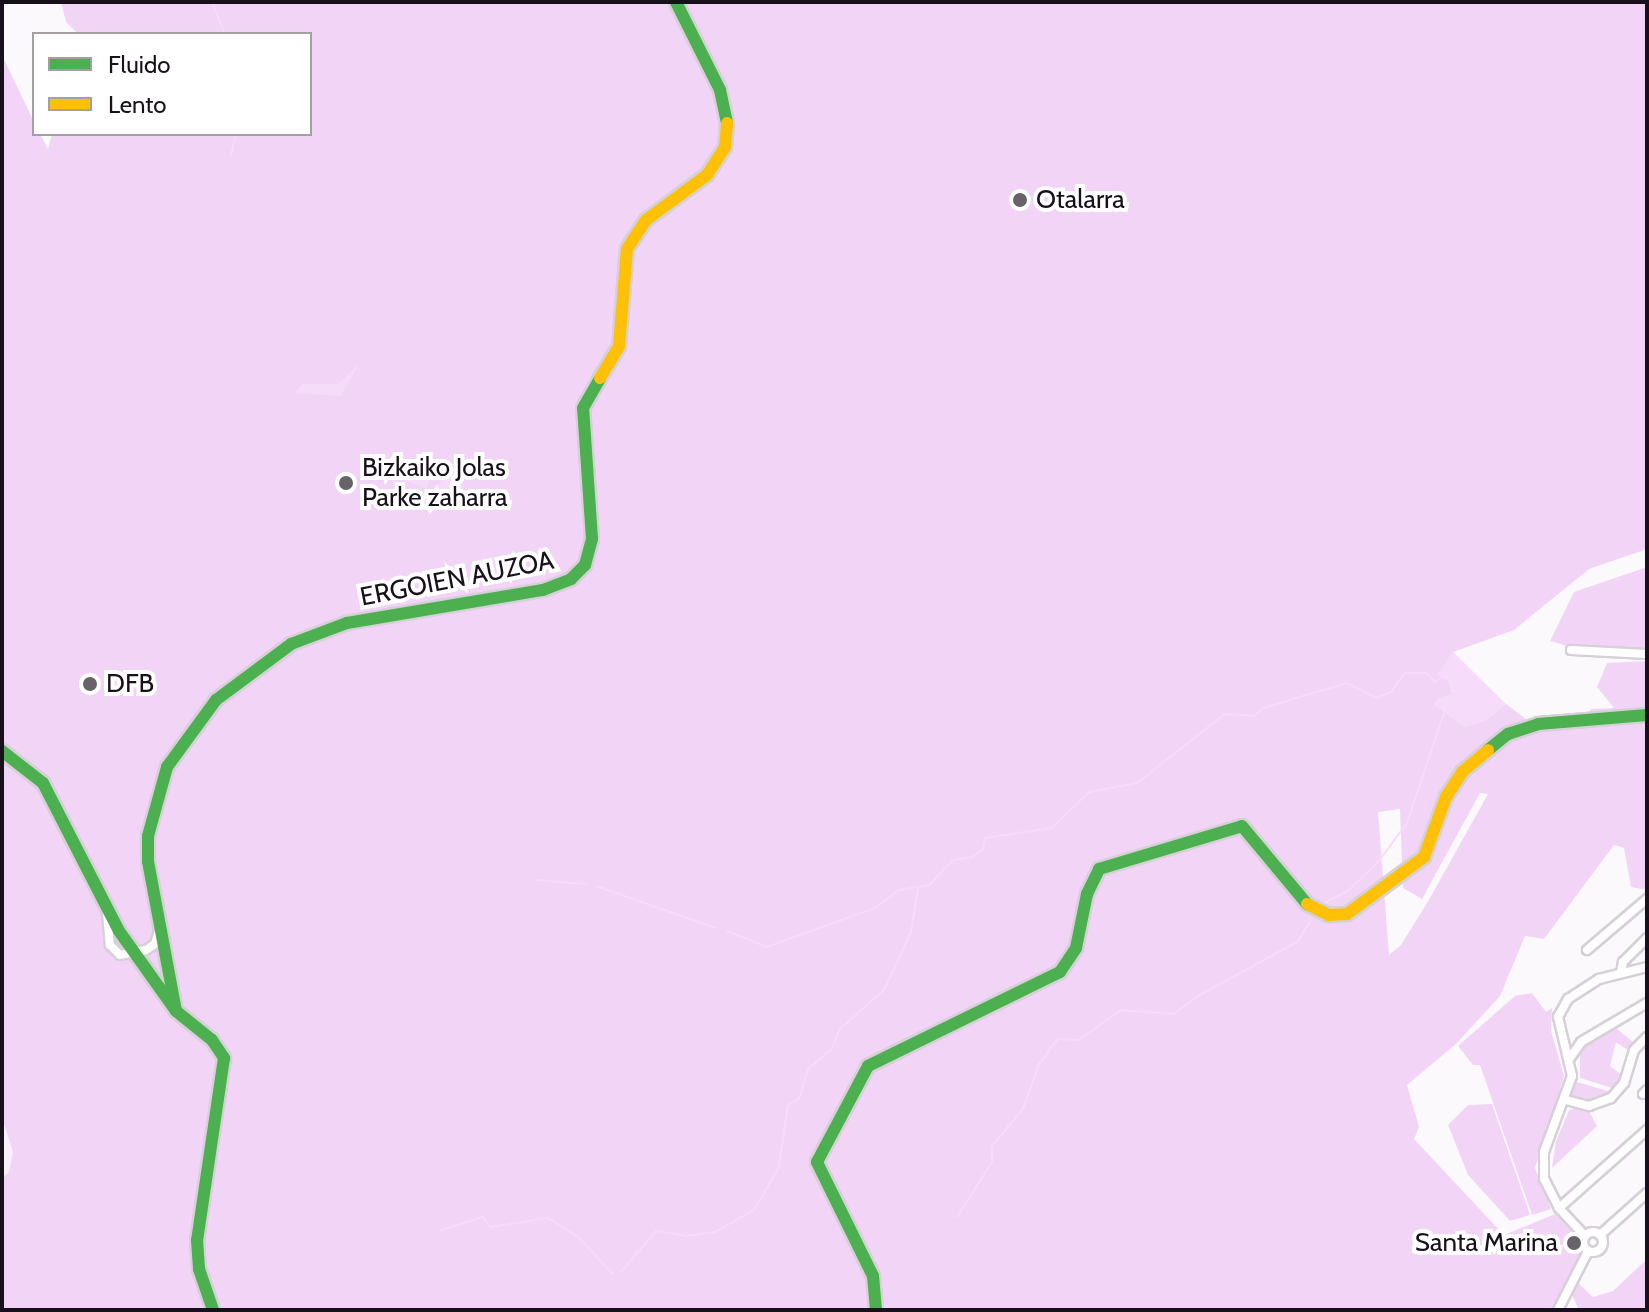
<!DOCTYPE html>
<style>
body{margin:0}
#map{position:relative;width:1649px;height:1312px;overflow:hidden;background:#fcf9fd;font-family:Cabin,sans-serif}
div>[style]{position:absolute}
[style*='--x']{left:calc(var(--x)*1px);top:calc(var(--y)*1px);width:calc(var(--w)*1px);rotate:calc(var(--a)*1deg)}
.built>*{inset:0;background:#fbf0fe}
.green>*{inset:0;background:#f2d4f7}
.water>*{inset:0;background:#f6dcfa;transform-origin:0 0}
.round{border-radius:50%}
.stream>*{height:2px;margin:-1px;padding:0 1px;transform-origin:1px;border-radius:1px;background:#f6dcfa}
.roads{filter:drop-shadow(2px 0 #d6d0d7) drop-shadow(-2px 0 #d6d0d7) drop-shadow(0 2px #d6d0d7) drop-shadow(0 -2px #d6d0d7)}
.street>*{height:8px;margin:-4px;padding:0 4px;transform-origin:4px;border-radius:4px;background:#fffeff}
.street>.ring{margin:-4px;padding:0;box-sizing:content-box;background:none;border:8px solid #fffeff;border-radius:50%}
.fast>*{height:12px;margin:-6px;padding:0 6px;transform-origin:6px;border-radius:6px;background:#4caf50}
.slow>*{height:12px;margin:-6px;padding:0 6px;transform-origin:6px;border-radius:6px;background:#ffc107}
.dots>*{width:22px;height:22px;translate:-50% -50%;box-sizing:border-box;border:4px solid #fff;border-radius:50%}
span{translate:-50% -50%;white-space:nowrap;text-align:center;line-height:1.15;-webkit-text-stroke:8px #fff;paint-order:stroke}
.poi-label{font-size:26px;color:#18101a}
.left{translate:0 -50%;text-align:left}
.right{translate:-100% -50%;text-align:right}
.street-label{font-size:26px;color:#18101a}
.frame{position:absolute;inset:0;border:4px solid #18101a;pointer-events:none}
.legend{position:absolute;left:32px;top:32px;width:280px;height:104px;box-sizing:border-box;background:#fff;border:2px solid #a39fa3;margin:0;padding:10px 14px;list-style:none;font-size:24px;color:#18101a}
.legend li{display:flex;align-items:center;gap:16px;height:40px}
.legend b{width:40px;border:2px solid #a39fa3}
</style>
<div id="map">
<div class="built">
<i style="clip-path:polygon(2px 1118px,13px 1152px,9px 1173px,2px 1178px)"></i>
</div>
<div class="green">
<i style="clip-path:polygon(evenodd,61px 2px,1647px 2px,1647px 549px,1589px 569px,1514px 630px,1453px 652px,1450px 683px,1452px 694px,1485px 721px,1506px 704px,1527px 720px,1590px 715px,1591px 709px,1614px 708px,1597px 687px,1607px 663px,1647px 661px,1647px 890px,1631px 887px,1624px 848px,1614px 845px,1544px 939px,1525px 936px,1500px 996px,1456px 1044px,1407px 1085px,1419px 1127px,1414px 1139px,1504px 1235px,1555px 1214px,1572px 1232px,1581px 1255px,1553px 1310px,2px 1310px,2px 1178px,9px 1172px,13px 1152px,2px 1118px,2px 55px,34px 122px,34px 134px,40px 134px,48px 149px,52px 134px,310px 134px,310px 34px,78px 34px,66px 22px,61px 2px,1480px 793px,1488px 794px,1430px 898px,1401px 945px,1389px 955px,1378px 812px,1400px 809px,1403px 888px,1422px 899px,1480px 793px)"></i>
<i style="clip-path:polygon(1647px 567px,1647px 652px,1571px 647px,1550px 641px,1574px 592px)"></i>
<i style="clip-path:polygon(1532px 993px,1546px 1012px,1552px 1008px,1551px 1031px,1564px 1076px,1535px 1168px,1551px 1209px,1532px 1215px,1480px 1065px,1473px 1065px,1458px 1046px,1515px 996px)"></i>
<i style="clip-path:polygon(1616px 1028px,1634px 1043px,1629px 1051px,1616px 1042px,1610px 1066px,1623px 1076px,1620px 1080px,1612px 1088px,1580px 1078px,1580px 1049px)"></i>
<i style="clip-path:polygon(1574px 1081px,1614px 1093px,1595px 1104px,1570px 1098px)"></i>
<i style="clip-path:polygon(1492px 1104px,1530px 1215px,1510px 1221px,1468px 1175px,1448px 1125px,1468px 1105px)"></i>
<i style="clip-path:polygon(1577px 1108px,1589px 1111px,1597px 1126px,1552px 1168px,1556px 1141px,1569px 1110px)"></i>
<i style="clip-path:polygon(1647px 1259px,1647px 1310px,1579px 1310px,1571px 1293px,1577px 1282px,1593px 1297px,1613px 1291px)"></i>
</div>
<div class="water">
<i style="clip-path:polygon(359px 364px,341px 396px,294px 393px,302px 384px,338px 384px)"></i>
<i style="left:400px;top:457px;width:36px;height:20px;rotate:21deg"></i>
<i class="round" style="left:439px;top:476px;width:24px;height:24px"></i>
<i style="clip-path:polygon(1453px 652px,1506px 704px,1485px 721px,1465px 727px,1434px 705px,1438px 698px,1452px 694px,1450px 683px,1437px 674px)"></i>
</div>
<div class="stream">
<i style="--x:212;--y:2;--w:35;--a:68"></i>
<i style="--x:231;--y:155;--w:22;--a:-77"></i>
<i style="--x:537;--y:880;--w:49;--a:4.7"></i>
<i style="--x:596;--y:886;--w:127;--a:19.3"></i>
<i style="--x:1322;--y:904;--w:29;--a:-27"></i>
<i style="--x:1348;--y:891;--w:42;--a:-44"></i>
<i style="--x:1378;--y:862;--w:49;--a:-53.4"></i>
<i style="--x:1407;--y:823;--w:116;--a:-71.4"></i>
<i style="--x:727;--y:931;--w:43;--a:21.8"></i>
<i style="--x:767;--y:947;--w:115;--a:-19.9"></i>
<i style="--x:875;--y:908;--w:30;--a:-37"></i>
<i style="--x:899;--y:890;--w:30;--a:-9"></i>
<i style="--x:929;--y:885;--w:35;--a:-46"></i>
<i style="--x:953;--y:860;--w:20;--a:-9"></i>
<i style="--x:973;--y:857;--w:13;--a:-39"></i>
<i style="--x:983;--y:849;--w:11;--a:-80"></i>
<i style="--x:985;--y:838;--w:68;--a:-8.5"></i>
<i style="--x:1052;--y:828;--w:52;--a:-44.2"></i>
<i style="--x:1089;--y:792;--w:49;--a:-10.6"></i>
<i style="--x:1137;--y:783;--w:112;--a:-38.1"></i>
<i style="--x:1225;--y:714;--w:29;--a:4"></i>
<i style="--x:1254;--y:716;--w:12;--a:-42"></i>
<i style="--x:1263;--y:708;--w:88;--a:-16.6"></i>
<i style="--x:1347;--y:683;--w:33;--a:27"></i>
<i style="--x:1376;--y:698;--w:16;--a:-22"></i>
<i style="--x:1391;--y:692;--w:24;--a:-54"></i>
<i style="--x:1405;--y:673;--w:21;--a:0"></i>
<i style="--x:1426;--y:673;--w:13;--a:45"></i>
<i style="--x:1435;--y:682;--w:9;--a:-36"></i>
<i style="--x:779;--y:1166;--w:62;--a:-81.6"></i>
<i style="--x:788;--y:1105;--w:13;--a:-29"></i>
<i style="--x:799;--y:1099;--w:31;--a:-73"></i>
<i style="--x:808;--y:1069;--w:30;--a:-40"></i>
<i style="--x:831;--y:1050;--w:23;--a:-67"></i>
<i style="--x:840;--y:1029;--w:59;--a:-41.6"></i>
<i style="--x:884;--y:990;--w:64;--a:-65"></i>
<i style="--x:911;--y:932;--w:44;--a:-80.8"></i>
<i style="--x:957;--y:1217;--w:65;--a:-57.5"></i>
<i style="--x:992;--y:1162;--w:16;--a:-90"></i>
<i style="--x:992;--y:1146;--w:48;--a:-50"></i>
<i style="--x:1023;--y:1109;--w:48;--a:-70.4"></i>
<i style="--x:1039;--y:1064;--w:31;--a:-53"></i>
<i style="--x:1058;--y:1039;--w:20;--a:3"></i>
<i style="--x:1078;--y:1040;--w:52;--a:-34.9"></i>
<i style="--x:1121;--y:1010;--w:53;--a:4.3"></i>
<i style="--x:1174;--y:1014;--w:30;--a:-37"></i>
<i style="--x:1198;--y:996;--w:113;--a:-28.6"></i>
<i style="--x:1297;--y:942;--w:24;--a:-57"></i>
<i style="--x:441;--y:1230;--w:44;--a:-17.2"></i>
<i style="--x:483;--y:1217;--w:12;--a:55"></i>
<i style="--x:490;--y:1227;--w:59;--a:-8.8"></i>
<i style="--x:548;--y:1218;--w:34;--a:32"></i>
<i style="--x:577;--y:1236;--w:52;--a:46.5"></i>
<i style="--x:621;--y:1272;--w:54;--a:-49.5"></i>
<i style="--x:656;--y:1231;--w:30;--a:9"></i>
<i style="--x:686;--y:1236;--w:29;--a:-8"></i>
<i style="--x:715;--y:1232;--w:45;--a:-29.4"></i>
<i style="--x:754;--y:1210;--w:50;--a:-59.8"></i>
</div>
<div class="roads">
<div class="street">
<i style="--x:1571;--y:650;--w:76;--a:3"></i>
<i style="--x:107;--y:913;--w:32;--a:85"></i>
<i style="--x:110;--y:945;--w:14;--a:45"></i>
<i style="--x:120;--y:955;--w:26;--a:-11"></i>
<i style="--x:146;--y:950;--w:11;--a:-34"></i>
<i style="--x:155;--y:944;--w:14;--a:-73"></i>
<i style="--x:1587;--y:950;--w:79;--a:-40.4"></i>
<i style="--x:1621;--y:973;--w:11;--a:-80"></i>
<i style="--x:1623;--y:962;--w:34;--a:-45"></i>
<i style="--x:1570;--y:1058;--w:19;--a:-55"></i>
<i style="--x:1581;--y:1042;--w:77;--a:-30.6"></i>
<i style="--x:1643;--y:1094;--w:6;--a:-45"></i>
<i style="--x:1566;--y:1100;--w:24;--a:15"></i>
<i style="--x:1589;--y:1106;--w:23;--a:-20"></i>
<i style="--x:1611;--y:1098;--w:20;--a:-49"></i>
<i style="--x:1624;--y:1083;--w:34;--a:-73"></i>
<i style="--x:1634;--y:1050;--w:18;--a:-45"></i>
<i style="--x:1559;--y:1208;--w:118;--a:-41.6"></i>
<i class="ring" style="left:1583px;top:1232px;width:12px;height:12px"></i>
<i style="--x:1600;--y:1235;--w:63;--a:-41.8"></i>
<i style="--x:1585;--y:1236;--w:38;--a:-133"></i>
<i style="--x:1559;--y:1208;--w:33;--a:-117"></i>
<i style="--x:1544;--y:1179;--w:27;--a:-90"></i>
<i style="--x:1544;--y:1152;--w:81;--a:-69.8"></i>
<i style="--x:1572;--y:1076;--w:61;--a:-103.3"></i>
<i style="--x:1558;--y:1017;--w:21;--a:-61"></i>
<i style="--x:1568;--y:999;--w:37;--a:-33"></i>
<i style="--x:1599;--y:979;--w:49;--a:-14"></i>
<i style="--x:1558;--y:1310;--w:66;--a:-63"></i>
</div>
<div class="fast">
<i style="--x:676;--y:2;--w:98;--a:63.4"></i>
<i style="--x:720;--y:90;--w:34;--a:78"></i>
<i style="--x:1488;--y:750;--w:26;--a:-39"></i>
<i style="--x:1508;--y:734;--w:32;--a:-18"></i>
<i style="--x:1538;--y:724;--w:109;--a:-4.7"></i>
<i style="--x:2;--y:751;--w:52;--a:38"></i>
<i style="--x:43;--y:783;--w:166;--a:62.8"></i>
<i style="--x:119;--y:931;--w:98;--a:54.5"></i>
<i style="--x:176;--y:1011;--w:46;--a:38.9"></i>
<i style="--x:212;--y:1040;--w:22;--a:56"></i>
<i style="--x:224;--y:1058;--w:184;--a:98.4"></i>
<i style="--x:197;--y:1240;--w:29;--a:86"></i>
<i style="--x:199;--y:1269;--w:43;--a:71.1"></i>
<i style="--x:176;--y:1011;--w:153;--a:-100.6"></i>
<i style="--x:148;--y:861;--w:25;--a:-90"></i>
<i style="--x:148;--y:836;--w:72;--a:-74.6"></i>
<i style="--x:167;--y:767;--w:83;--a:-53.8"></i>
<i style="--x:216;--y:700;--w:94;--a:-36.7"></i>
<i style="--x:291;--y:644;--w:60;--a:-20.6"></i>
<i style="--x:347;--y:623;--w:199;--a:-9.6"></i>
<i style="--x:543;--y:590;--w:30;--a:-21"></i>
<i style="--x:571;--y:579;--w:20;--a:-45"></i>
<i style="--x:585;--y:565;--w:27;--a:-75"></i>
<i style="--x:592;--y:539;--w:131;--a:-93.9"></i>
<i style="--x:583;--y:408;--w:34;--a:-60"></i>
<i style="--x:876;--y:1310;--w:34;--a:-95"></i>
<i style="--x:873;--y:1276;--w:127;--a:-116.2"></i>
<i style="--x:817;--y:1162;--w:109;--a:-62"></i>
<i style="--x:868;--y:1066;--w:214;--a:-26.1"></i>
<i style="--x:1060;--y:972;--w:29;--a:-56"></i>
<i style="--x:1076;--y:948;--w:55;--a:-78.5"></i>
<i style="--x:1087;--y:894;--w:28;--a:-64"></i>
<i style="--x:1099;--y:869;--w:149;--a:-16.7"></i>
<i style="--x:1242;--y:826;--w:102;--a:50.2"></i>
</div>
<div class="slow">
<i style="--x:600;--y:378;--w:37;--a:-59"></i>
<i style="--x:619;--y:346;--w:97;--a:-85.3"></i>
<i style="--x:627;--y:249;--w:35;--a:-57"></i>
<i style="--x:646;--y:220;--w:76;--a:-36.4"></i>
<i style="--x:707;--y:175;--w:33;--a:-57"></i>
<i style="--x:725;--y:147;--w:24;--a:-85"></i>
<i style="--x:1307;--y:904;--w:25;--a:27"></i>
<i style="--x:1329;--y:915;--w:18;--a:-3"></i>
<i style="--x:1347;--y:914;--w:96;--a:-36.5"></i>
<i style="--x:1424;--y:857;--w:64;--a:-69.9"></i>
<i style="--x:1446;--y:797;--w:30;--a:-57"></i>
<i style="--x:1462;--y:772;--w:34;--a:-40"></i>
</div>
</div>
<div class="dots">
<i style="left:1020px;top:200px;background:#686269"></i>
<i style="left:346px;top:483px;background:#686269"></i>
<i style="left:90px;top:684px;background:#686269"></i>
<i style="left:1574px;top:1243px;background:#686269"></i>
</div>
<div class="poi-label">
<span class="left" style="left:1036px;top:200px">Otalarra</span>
<span class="left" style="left:362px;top:483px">Bizkaiko Jolas<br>Parke zaharra</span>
<span class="left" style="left:106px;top:684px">DFB</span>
<span class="right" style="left:1558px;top:1243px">Santa Marina</span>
</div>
<div class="street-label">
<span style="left:457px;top:579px;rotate:-11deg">ERGOIEN AUZOA</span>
</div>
<div class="frame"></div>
<ul class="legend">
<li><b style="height:10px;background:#4caf50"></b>Fluido</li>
<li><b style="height:10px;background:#ffc107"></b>Lento</li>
</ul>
</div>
